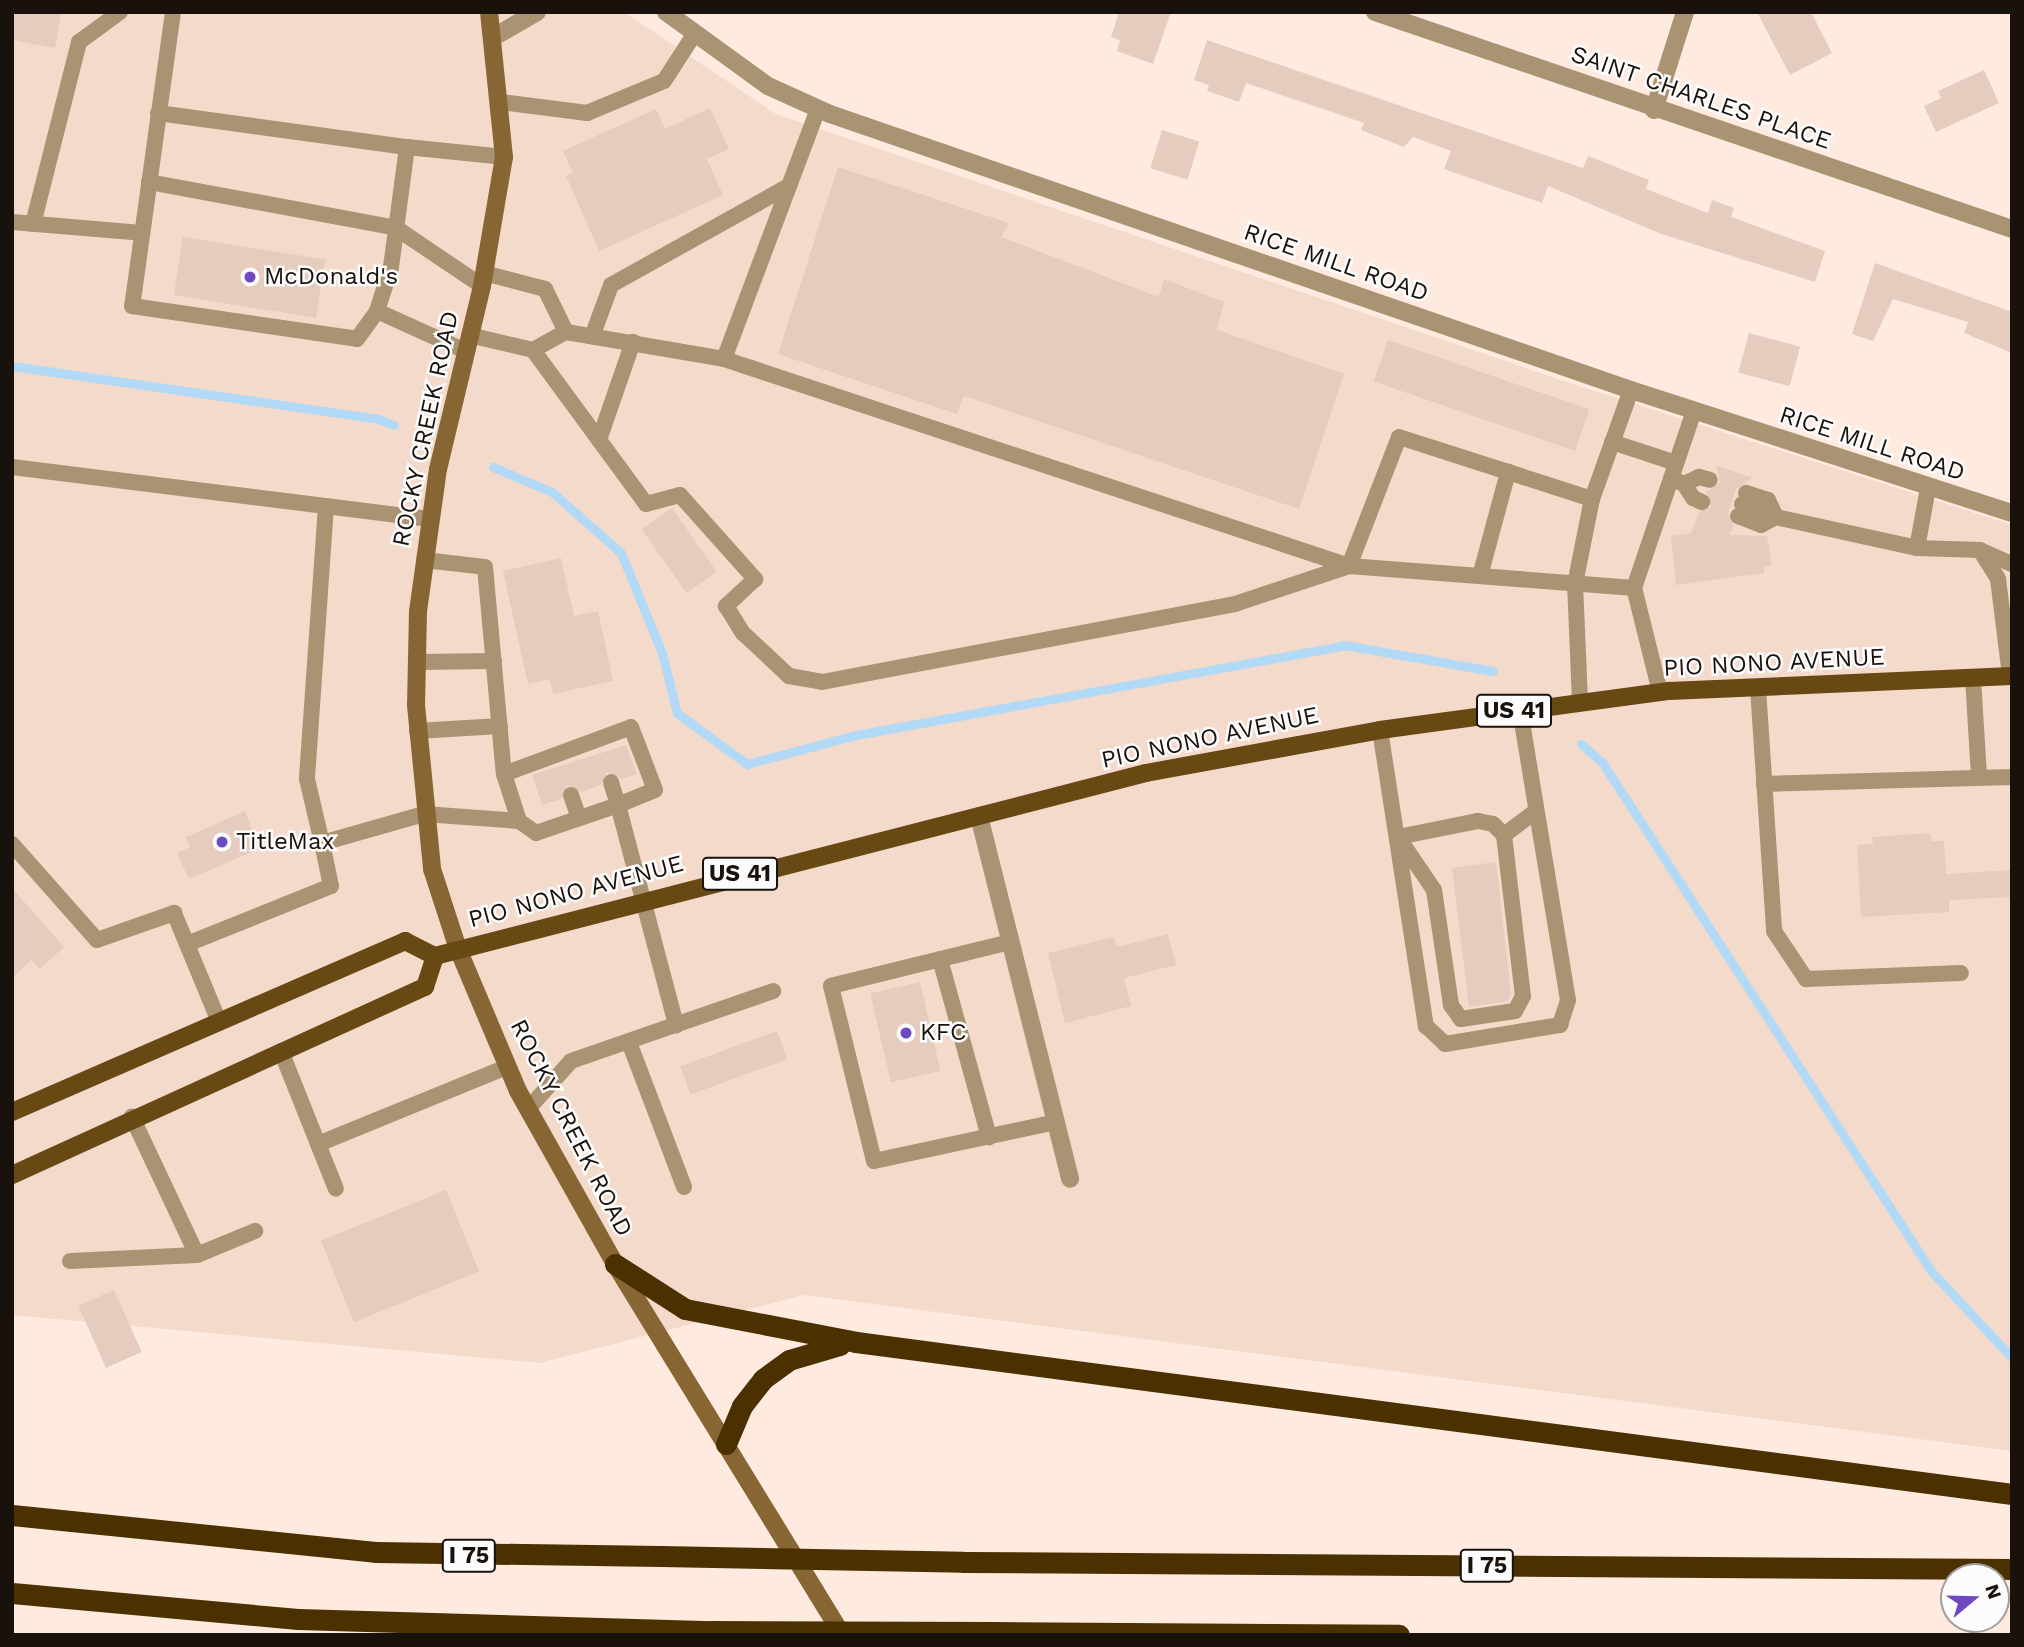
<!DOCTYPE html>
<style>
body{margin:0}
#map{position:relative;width:2024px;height:1647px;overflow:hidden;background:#ffeadf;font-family:"Work Sans",sans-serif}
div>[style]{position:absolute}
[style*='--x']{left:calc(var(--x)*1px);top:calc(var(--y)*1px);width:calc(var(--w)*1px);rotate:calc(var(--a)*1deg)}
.built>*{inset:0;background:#f3dacb}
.stream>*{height:9px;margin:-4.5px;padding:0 4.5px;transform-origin:4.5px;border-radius:4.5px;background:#b2daf6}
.building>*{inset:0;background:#e5ccbe;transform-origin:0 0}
.lane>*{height:16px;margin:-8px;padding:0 8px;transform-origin:8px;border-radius:8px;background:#aa9372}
.street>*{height:18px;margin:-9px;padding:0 9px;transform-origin:9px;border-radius:9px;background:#aa9372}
.secondary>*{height:18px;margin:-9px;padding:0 9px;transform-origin:9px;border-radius:9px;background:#876634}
.primary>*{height:18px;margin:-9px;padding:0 9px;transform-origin:9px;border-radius:9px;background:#684913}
.highway>*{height:21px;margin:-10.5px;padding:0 10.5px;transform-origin:10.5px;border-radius:10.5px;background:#4b3100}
.highway-bridge>*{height:21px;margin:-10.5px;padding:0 10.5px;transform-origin:10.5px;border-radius:10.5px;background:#4b3100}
.dots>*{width:19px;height:19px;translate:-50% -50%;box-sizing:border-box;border:4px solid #fcfcfc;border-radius:50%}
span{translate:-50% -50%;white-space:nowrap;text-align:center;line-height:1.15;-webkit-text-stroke:5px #fcfcfc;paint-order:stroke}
.shield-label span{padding:2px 5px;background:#fcfcfc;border:2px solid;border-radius:5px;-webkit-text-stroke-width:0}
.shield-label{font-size:23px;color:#19110c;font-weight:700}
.street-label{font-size:24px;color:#19110c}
.poi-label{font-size:24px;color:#19110c}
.left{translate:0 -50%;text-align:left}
.frame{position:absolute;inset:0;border:14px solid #19110c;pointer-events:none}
.north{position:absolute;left:1940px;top:1563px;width:70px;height:70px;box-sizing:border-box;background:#fcfcfc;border:2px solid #a19e9c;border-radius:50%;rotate:71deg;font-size:19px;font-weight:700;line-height:28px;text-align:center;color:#19110c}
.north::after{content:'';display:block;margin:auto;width:24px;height:32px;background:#6e49c1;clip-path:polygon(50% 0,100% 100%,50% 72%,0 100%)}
</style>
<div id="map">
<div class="built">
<i style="clip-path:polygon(12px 12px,624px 12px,776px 114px,1576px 385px,2012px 525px,2012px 1451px,804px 1295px,540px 1363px,12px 1315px)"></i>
</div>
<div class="stream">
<i style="--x:12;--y:366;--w:367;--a:8.2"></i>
<i style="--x:375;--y:418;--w:20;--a:20"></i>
<i style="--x:493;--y:467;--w:64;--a:23"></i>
<i style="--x:552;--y:492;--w:92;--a:41.5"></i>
<i style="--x:621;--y:553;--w:108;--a:67.7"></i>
<i style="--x:662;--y:653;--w:62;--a:76"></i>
<i style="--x:677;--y:713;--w:87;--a:36.1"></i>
<i style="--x:747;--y:764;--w:113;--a:-14.9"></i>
<i style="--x:856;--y:735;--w:496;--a:-10.4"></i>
<i style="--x:1344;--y:645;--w:151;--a:9.9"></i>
<i style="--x:1581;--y:744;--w:28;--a:41"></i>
<i style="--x:1602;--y:762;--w:606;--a:57.12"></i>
<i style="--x:1931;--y:1271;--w:119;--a:47"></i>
</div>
<div class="building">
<i style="clip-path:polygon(12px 12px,61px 12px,55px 48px,12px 40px)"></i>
<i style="clip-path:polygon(1119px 12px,1171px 12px,1153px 64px,1117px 51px,1120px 40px,1111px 37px)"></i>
<i style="clip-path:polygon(1757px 12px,1811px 12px,1832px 53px,1790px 75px)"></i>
<i style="clip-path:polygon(1207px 40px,1583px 168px,1588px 156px,1649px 180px,1646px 189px,1708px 213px,1712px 200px,1734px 208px,1731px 217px,1825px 251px,1815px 282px,1661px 234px,1548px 186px,1542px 203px,1487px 184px,1444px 169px,1451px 151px,1413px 137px,1404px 147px,1361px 130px,1364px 123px,1246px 83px,1239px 102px,1207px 91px,1209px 85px,1194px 80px)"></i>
<i style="clip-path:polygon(1984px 70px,1999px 103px,1936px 132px,1924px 106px,1941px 98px,1938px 91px)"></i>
<i style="clip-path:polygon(710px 108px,729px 149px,707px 159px,723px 195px,599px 251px,566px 176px,573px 173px,563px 151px,656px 109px,665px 129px)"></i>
<i style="left:1162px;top:130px;width:39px;height:40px;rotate:17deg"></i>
<i style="clip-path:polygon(838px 167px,1009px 223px,1001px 237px,1159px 297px,1164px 279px,1224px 302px,1217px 330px,1344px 374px,1299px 509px,964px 396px,957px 414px,778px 354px)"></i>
<i style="left:183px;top:237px;width:144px;height:59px;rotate:9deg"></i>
<i style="clip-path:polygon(1875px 263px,2012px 312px,2012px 353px,1964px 333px,1968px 322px,1893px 299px,1873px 341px,1852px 334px)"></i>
<i style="left:1749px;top:333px;width:53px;height:41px;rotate:15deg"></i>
<i style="left:1388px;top:340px;width:213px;height:44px;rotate:19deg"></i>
<i style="clip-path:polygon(1716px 465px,1752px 478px,1736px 489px,1728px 513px,1734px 525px,1730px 535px,1767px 536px,1772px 565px,1764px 567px,1764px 573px,1676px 585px,1671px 536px,1691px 533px,1699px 512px,1711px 507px,1706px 492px,1720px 483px)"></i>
<i style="left:672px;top:508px;width:78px;height:37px;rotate:55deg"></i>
<i style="clip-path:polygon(561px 558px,574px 616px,598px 611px,613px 681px,553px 694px,550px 679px,528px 684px,503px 571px)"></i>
<i style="clip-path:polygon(626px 745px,637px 774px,621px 779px,607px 772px,601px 785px,581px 792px,568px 785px,561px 799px,542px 805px,532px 775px)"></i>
<i style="clip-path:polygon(245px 811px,259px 849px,189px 879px,177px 853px,190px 847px,186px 837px)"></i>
<i style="clip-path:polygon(1931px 833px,1931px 841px,1944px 841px,1946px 874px,2012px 870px,2012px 897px,1949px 900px,1949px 912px,1861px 917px,1857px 845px,1873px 844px,1872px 837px)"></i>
<i style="clip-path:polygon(1496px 862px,1511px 995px,1508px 1001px,1469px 1007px,1452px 868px)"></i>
<i style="clip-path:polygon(12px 888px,64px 947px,40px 969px,31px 960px,12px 978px)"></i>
<i style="clip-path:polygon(1168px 934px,1176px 965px,1124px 978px,1131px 1006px,1065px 1023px,1048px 953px,1114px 937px,1117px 947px)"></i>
<i style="left:920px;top:982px;width:91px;height:51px;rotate:77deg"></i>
<i style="left:777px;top:1031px;width:30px;height:103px;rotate:70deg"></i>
<i style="left:446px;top:1190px;width:88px;height:135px;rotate:68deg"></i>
<i style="left:114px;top:1290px;width:68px;height:39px;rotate:66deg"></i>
</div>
<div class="lane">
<i style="--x:173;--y:12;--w:297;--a:97.9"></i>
<i style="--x:132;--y:306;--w:227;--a:8.3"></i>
<i style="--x:357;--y:339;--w:34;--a:-54"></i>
<i style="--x:377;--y:311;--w:46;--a:-72.3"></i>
<i style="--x:391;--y:267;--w:121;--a:-82.4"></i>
<i style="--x:407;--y:147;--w:98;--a:5.9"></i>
<i style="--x:501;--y:102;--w:87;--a:7.3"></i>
<i style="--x:587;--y:113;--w:83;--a:-22.6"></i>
<i style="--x:664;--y:81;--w:57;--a:-57.1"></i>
<i style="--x:158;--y:113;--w:251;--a:7.8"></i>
<i style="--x:149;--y:182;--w:251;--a:10.5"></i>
<i style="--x:396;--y:228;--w:104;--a:34"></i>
<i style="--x:12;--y:222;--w:130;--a:4.8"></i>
<i style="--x:33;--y:224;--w:188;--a:-75.8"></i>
<i style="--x:79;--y:42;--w:51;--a:-36.2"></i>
<i style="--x:377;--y:311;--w:97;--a:24.4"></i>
<i style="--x:566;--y:332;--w:160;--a:9.7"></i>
<i style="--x:724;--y:359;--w:658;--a:18.32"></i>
<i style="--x:1349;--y:566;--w:286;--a:4.4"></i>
<i style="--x:593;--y:334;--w:52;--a:-69.8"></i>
<i style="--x:611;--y:285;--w:204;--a:-29.1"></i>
<i style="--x:469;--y:335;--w:66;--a:13.2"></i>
<i style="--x:533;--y:350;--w:38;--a:-29"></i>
<i style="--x:566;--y:332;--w:48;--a:-116"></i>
<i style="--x:545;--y:289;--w:63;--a:-165.3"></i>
<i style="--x:533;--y:350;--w:191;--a:53.7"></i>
<i style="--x:646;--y:504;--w:35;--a:-15"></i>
<i style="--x:680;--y:495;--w:113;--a:48.2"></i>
<i style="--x:755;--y:579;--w:40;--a:137"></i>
<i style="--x:726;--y:606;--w:32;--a:58"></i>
<i style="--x:743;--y:633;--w:63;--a:43.1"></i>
<i style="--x:789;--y:676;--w:34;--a:10"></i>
<i style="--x:822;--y:682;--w:420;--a:-10.7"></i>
<i style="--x:1235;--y:604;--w:120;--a:-18.4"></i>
<i style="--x:1349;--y:566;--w:138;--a:-68.8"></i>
<i style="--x:1399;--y:437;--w:203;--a:17.8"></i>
<i style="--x:724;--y:359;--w:267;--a:-69.4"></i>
<i style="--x:599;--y:440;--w:104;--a:-70.9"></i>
<i style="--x:1612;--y:442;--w:67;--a:18.2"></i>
<i style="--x:12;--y:467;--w:421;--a:7.1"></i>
<i style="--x:1671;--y:478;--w:14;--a:25"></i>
<i style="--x:1684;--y:484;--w:17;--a:-25"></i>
<i style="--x:1699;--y:477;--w:11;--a:15"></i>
<i style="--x:1684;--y:484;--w:17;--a:57"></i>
<i style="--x:1693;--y:498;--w:10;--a:24"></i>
<i style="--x:1742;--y:504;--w:36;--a:21"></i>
<i style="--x:1776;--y:517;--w:19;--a:-115"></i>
<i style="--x:1768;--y:500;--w:23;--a:-162"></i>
<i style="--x:326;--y:506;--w:274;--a:94"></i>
<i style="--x:307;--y:779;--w:66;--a:76.8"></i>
<i style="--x:322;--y:843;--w:106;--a:-15.9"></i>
<i style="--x:424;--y:814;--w:95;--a:4.2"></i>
<i style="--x:1738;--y:516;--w:25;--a:21"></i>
<i style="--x:1761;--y:525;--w:17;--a:-28"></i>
<i style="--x:1776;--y:517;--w:144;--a:12.4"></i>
<i style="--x:1917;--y:548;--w:63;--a:1.8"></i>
<i style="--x:1980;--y:550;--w:35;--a:24"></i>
<i style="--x:1917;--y:548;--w:61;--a:-79.6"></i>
<i style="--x:1980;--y:550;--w:34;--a:58"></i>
<i style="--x:1998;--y:579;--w:98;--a:82.9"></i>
<i style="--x:424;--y:560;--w:61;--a:6.5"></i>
<i style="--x:485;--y:567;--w:208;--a:84.8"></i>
<i style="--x:504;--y:774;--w:135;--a:-20.3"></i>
<i style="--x:631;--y:727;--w:67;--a:69.1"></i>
<i style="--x:655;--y:790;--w:40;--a:158"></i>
<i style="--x:618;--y:805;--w:228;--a:75.2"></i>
<i style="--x:1480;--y:576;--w:108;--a:-74.9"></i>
<i style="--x:417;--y:662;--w:77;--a:-0.7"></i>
<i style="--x:1973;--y:678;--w:99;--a:86.5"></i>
<i style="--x:1758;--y:688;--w:244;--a:86.2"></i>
<i style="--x:1774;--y:931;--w:58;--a:56.3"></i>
<i style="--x:1806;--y:979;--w:155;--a:-2.2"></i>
<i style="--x:1660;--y:692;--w:107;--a:-104"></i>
<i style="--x:1634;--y:588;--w:187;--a:-71.3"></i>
<i style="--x:1580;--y:702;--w:118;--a:-92.4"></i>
<i style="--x:1575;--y:584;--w:87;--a:-78.7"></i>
<i style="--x:1592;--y:499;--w:116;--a:-70.3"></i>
<i style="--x:1380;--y:730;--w:300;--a:81.2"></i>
<i style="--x:1426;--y:1026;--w:26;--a:43"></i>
<i style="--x:1445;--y:1044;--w:117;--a:-9.4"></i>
<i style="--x:1560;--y:1025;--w:26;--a:-72"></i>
<i style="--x:1568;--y:1000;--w:294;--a:-99.4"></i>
<i style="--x:417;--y:731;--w:83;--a:-3.4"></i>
<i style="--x:504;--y:774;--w:49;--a:72.3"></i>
<i style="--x:519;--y:821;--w:21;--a:35"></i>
<i style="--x:536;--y:833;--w:87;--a:-18.9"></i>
<i style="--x:618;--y:805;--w:24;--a:-107"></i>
<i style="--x:1764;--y:784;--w:248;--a:-1.6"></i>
<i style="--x:571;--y:795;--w:24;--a:71"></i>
<i style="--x:1478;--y:821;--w:15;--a:11"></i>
<i style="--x:1493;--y:824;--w:16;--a:45"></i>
<i style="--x:1504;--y:835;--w:162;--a:83.3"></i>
<i style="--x:1523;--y:996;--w:17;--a:118"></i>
<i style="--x:1515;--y:1011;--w:55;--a:171.6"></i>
<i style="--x:1461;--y:1019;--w:17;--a:-126"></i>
<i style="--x:1451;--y:1005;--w:116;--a:-98.4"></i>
<i style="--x:1434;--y:890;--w:64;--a:-124.2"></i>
<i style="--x:1398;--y:837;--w:82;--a:-11.3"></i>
<i style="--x:1504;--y:835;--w:39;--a:-37"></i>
<i style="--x:12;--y:844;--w:128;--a:48.5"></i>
<i style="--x:97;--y:940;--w:82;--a:-19.3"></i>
<i style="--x:174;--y:913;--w:115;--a:67.5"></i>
<i style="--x:1010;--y:942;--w:184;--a:166.2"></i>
<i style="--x:831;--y:986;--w:180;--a:76.2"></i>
<i style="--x:874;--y:1161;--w:186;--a:-12.1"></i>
<i style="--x:187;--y:944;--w:155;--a:-21.9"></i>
<i style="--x:331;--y:886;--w:44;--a:-101.8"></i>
<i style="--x:940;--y:959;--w:185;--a:74.6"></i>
<i style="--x:629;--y:1042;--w:155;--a:69.2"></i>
<i style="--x:281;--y:1051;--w:100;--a:68.3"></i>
<i style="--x:318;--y:1144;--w:204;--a:-22.2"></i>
<i style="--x:528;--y:1109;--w:64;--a:-48.1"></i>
<i style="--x:571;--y:1061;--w:214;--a:-19.1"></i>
<i style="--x:318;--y:1144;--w:48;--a:68.2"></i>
<i style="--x:197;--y:1255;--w:63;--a:-22.5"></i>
<i style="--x:70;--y:1261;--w:127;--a:-2.7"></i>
<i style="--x:197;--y:1255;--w:153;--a:-115.2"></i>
</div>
<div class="street">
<i style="--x:666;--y:12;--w:126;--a:36"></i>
<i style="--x:768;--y:86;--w:68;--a:24.3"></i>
<i style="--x:830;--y:114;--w:847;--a:19.01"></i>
<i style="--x:1631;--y:390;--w:400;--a:17.9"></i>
<i style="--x:1375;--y:12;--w:673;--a:18.81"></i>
<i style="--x:492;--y:38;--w:52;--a:-30"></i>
<i style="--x:1654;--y:110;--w:103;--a:-72.4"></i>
<i style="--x:979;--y:816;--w:374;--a:75.9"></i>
</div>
<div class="secondary">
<i style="--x:489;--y:12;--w:146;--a:84.1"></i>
<i style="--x:504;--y:157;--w:131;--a:99.7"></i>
<i style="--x:482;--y:286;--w:188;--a:103.5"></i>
<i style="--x:438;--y:469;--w:143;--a:98"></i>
<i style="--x:418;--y:611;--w:94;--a:91.2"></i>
<i style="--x:416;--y:705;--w:165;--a:84.4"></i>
<i style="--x:432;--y:869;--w:84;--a:72"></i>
<i style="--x:458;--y:949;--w:154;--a:67.1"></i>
<i style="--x:518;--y:1091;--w:198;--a:60.7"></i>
<i style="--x:615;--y:1264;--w:435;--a:58.5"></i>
</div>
<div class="primary">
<i style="--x:12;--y:1112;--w:429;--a:-23.5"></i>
<i style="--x:405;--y:941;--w:34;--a:27"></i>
<i style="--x:435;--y:956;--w:734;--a:-14.43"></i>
<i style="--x:1146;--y:773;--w:238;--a:-10.4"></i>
<i style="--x:1380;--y:730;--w:292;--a:-7.7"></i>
<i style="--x:1669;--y:691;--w:343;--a:-2.5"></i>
<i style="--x:12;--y:1175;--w:454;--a:-24.5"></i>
<i style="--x:425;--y:987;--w:33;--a:-72"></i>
</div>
<div class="highway">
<i style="--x:615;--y:1264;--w:83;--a:32.7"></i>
<i style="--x:685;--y:1309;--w:174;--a:10.9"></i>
<i style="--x:856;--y:1342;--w:1166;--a:7.49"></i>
<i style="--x:726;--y:1444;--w:41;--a:-67.2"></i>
<i style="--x:742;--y:1406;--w:34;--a:-52"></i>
<i style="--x:763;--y:1379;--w:32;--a:-36"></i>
<i style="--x:789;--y:1360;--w:53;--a:-16.4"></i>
<i style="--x:12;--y:1515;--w:365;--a:5.8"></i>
<i style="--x:375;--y:1552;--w:286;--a:0.8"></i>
<i style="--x:963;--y:1562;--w:1049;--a:0.38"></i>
<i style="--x:12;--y:1593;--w:287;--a:5.2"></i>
<i style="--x:298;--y:1619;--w:413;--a:1.7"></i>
<i style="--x:994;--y:1632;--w:405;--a:0.4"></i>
</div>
<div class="highway-bridge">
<i style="--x:661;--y:1556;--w:302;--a:1.1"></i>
<i style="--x:711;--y:1631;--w:283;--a:0.2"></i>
</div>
<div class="dots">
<i style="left:250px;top:277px;background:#6e49c1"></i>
<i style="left:222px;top:842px;background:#6e49c1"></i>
<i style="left:906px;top:1033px;background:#6e49c1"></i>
</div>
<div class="shield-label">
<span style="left:1514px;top:711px">US 41</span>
<span style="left:740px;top:874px">US 41</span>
<span style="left:469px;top:1556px">I 75</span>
<span style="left:1487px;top:1566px">I 75</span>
</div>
<div class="street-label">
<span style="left:1701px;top:98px;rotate:19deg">SAINT CHARLES PLACE</span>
<span style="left:1336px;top:263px;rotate:19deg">RICE MILL ROAD</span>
<span style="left:426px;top:429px;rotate:-78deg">ROCKY CREEK ROAD</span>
<span style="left:1872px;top:444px;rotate:18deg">RICE MILL ROAD</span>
<span style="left:1774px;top:663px;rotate:-3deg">PIO NONO AVENUE</span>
<span style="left:1210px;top:738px;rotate:-12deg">PIO NONO AVENUE</span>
<span style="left:576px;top:892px;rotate:-15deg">PIO NONO AVENUE</span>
<span style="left:571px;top:1128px;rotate:63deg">ROCKY CREEK ROAD</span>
</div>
<div class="poi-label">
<span class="left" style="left:264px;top:277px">McDonald's</span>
<span class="left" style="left:236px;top:842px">TitleMax</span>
<span class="left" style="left:920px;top:1033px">KFC</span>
</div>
<div class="frame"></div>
<div class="north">N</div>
</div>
